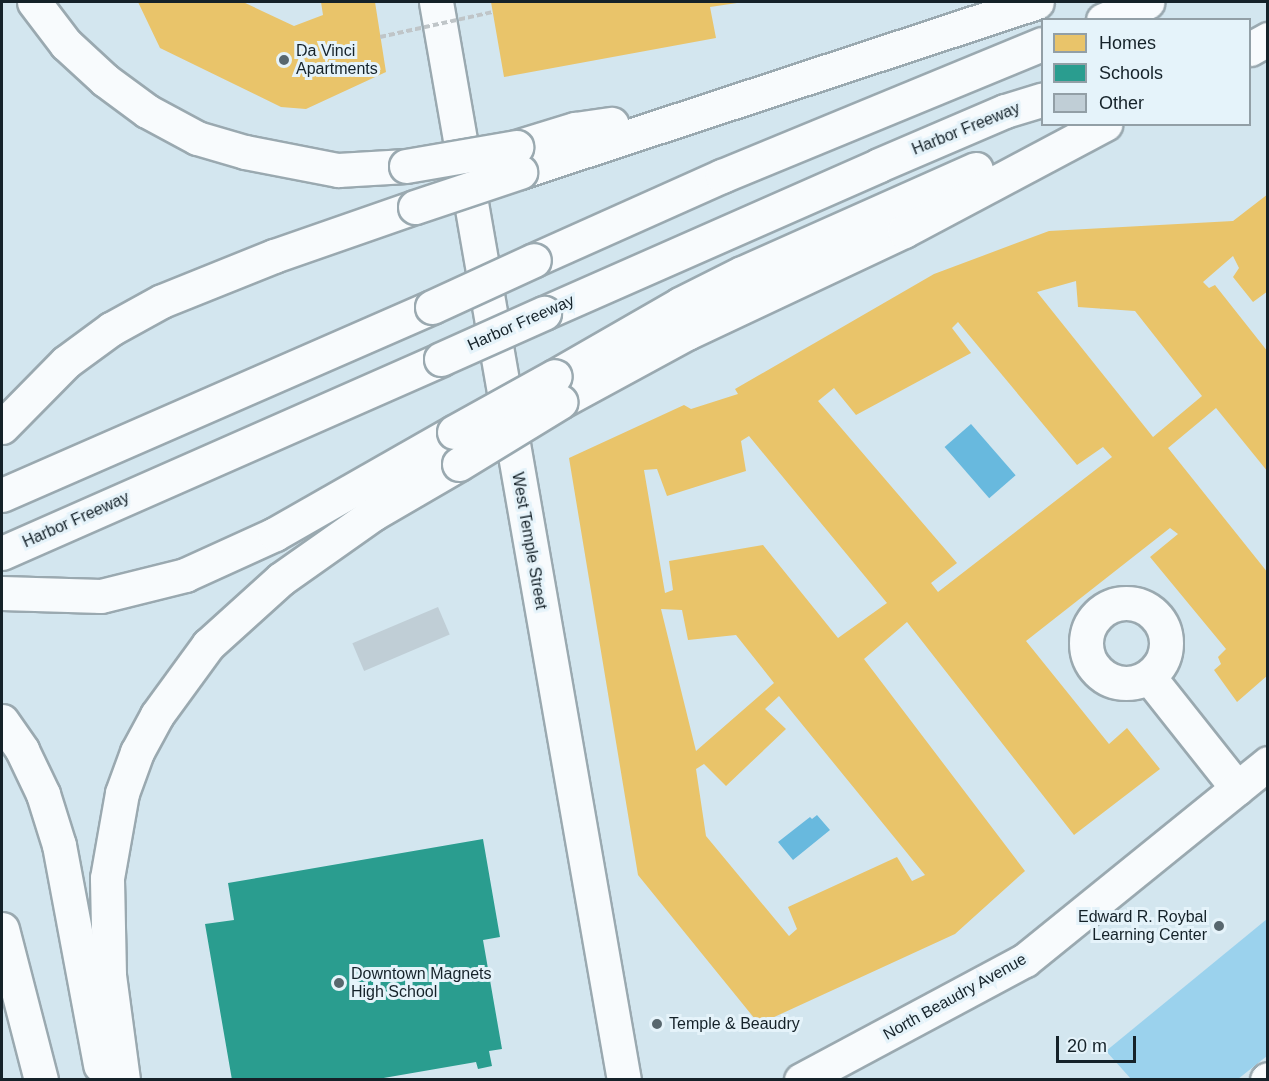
<!DOCTYPE html>
<style>
body{margin:0}
#map{position:relative;width:1269px;height:1081px;overflow:hidden;background:#d3e6ef;font-family:Arial,sans-serif}
div>[style]{position:absolute}
[style*='--x']{left:calc(var(--x)*1px);top:calc(var(--y)*1px);width:calc(var(--w)*1px);rotate:calc(var(--a)*1deg)}
.green>*{inset:0;background:#9bd2ed}
.water>*{inset:0;background:#68b9de;transform-origin:0 0}
.homes>*{inset:0;background:#e9c46a}
.schools>*{inset:0;background:#2a9d8f}
.building>*{inset:0;background:#c0ced6;transform-origin:0 0}
.roads{filter:drop-shadow(2px 0 #9aa9b0) drop-shadow(-2px 0 #9aa9b0) drop-shadow(0 2px #9aa9b0) drop-shadow(0 -2px #9aa9b0)}
.minor>*{height:33px;margin:-16.5px;padding:0 16.5px;transform-origin:16.5px;border-radius:16.5px;background:#f8fbfd}
.minor>.ring{margin:-16.5px;padding:0;box-sizing:content-box;background:none;border:33px solid #f8fbfd;border-radius:50%}
.major>*{height:33px;margin:-16.5px;padding:0 16.5px;transform-origin:16.5px;border-radius:16.5px;background:#f8fbfd}
.highway>*{height:33px;margin:-16.5px;padding:0 16.5px;transform-origin:16.5px;border-radius:16.5px;background:#f8fbfd}
.path-bridge>*{height:4px;margin-top:-2px;transform-origin:0;background:repeating-linear-gradient(90deg,#bfc5c8 0 6px,transparent 0 9px)}
.bridges{filter:drop-shadow(2px 0 #9aa9b0) drop-shadow(-2px 0 #9aa9b0) drop-shadow(0 2px #9aa9b0) drop-shadow(0 -2px #9aa9b0)}
.highway-bridge>*{height:33px;margin:-16.5px;padding:0 16.5px;transform-origin:16.5px;border-radius:16.5px;background:#f8fbfd}
.dots>*{width:16px;height:16px;translate:-50% -50%;box-sizing:border-box;border:3px solid #e5f3fa;border-radius:50%}
span{translate:-50% -50%;white-space:nowrap;text-align:center;line-height:1.15;-webkit-text-stroke:6px #e5f3fa;paint-order:stroke}
.poi-label{font-size:16px;color:#152229}
.left{translate:0 -50%;text-align:left}
.right{translate:-100% -50%;text-align:right}
.street-label{font-size:16px;color:#152229}
.frame{position:absolute;inset:0;border:3px solid #152229;pointer-events:none}
.legend{position:absolute;left:1041px;top:18px;width:210px;height:108px;box-sizing:border-box;background:#e5f3fa;border:2px solid #929fa6;margin:0;padding:8px 10px;list-style:none;font-size:18px;color:#152229}
.legend li{display:flex;align-items:center;gap:12px;height:30px}
.legend b{width:30px;border:2px solid #929fa6}
.scale{position:absolute;left:1056px;top:1036px;width:80px;height:27px;box-sizing:border-box;border:3px solid #152229;border-top:0;padding-left:8px;font-size:18px;line-height:21px;white-space:nowrap;color:#152229;-webkit-text-stroke:4px #e5f3fa;paint-order:stroke}
</style>
<div id="map">
<div class="green">
<i style="clip-path:polygon(1267px 919px,1267px 1056px,1238px 1079px,1131px 1079px,1106px 1051px)"></i>
</div>
<div class="water">
<i style="left:971px;top:424px;width:68px;height:35px;rotate:49deg"></i>
<i style="clip-path:polygon(817px 815px,830px 830px,793px 860px,778px 842px,810px 817px,812px 819px)"></i>
</div>
<div class="homes">
<i style="clip-path:polygon(138px 2px,243px 2px,294px 26px,323px 15px,321px 2px,375px 2px,386px 72px,306px 109px,281px 107px,160px 48px)"></i>
<i style="clip-path:polygon(491px 2px,736px 2px,737px 3px,710px 7px,716px 38px,504px 77px)"></i>
<i style="clip-path:polygon(evenodd,1268px 194px,1268px 291px,1253px 302px,1233px 277px,1239px 268px,1233px 256px,1203px 282px,1209px 288px,1215px 285px,1268px 352px,1268px 472px,1216px 408px,1168px 448px,1268px 573px,1268px 675px,1237px 702px,1214px 670px,1221px 664px,1218px 657px,1226px 649px,1150px 557px,1178px 534px,1170px 528px,1026px 641px,1109px 744px,1127px 728px,1160px 769px,1074px 835px,907px 622px,864px 659px,1025px 871px,955px 934px,759px 1024px,638px 875px,569px 458px,684px 405px,691px 409px,738px 394px,735px 389px,934px 274px,1049px 231px,1233px 221px,1268px 194px,1076px 281px,1078px 307px,1135px 311px,1202px 396px,1153px 437px,1037px 292px,1076px 281px,1268px 194px,958px 322px,1077px 465px,1103px 447px,1112px 457px,938px 592px,931px 583px,957px 563px,818px 401px,834px 388px,856px 415px,971px 353px,952px 328px,958px 322px,1268px 194px,749px 436px,887px 603px,838px 638px,763px 545px,669px 561px,673px 590px,665px 593px,644px 470px,657px 469px,667px 496px,746px 471px,741px 441px,749px 436px,1268px 194px,661px 609px,682px 610px,688px 640px,736px 635px,774px 683px,696px 751px,661px 609px,1268px 194px,779px 696px,925px 875px,912px 881px,897px 857px,788px 907px,797px 929px,789px 936px,706px 836px,696px 769px,704px 764px,726px 786px,786px 729px,765px 709px,779px 696px)"></i>
</div>
<div class="schools">
<i style="clip-path:polygon(483px 839px,500px 937px,483px 940px,502px 1049px,489px 1051px,492px 1066px,478px 1069px,476px 1062px,372px 1080px,232px 1080px,205px 924px,234px 920px,228px 883px)"></i>
</div>
<div class="building">
<i style="left:438px;top:607px;width:30px;height:93px;rotate:67deg"></i>
</div>
<div class="roads">
<div class="minor">
<i class="ring" style="left:1086px;top:603px;width:47px;height:47px"></i>
<i style="--x:1149;--y:677;--w:142;--a:51.6"></i>
<i style="--x:801;--y:1080;--w:254;--a:-28.2"></i>
<i style="--x:1025;--y:960;--w:313;--a:-39"></i>
<i style="--x:1267;--y:1080;--w:1;--a:-45"></i>
</div>
<div class="major">
<i style="--x:436;--y:2;--w:1094;--a:80.11"></i>
</div>
<div class="highway">
<i style="--x:34;--y:2;--w:53;--a:52.7"></i>
<i style="--x:66;--y:44;--w:53;--a:42.7"></i>
<i style="--x:105;--y:80;--w:52;--a:36.4"></i>
<i style="--x:147;--y:111;--w:57;--a:28.4"></i>
<i style="--x:197;--y:138;--w:50;--a:16.3"></i>
<i style="--x:245;--y:152;--w:95;--a:11"></i>
<i style="--x:338;--y:170;--w:68;--a:-3.4"></i>
<i style="--x:1103;--y:20;--w:48;--a:-22.2"></i>
<i style="--x:1250;--y:49;--w:21;--a:-29"></i>
<i style="--x:516;--y:147;--w:62;--a:-17"></i>
<i style="--x:575;--y:129;--w:37;--a:-8"></i>
<i style="--x:520;--y:172;--w:544;--a:-18.2"></i>
<i style="--x:534;--y:260;--w:206;--a:-24.1"></i>
<i style="--x:722;--y:176;--w:346;--a:-22.4"></i>
<i style="--x:544;--y:313;--w:366;--a:-23.8"></i>
<i style="--x:879;--y:165;--w:137;--a:-23.2"></i>
<i style="--x:1005;--y:111;--w:39;--a:-17"></i>
<i style="--x:555;--y:376;--w:144;--a:-29.9"></i>
<i style="--x:680;--y:304;--w:69;--a:-26.6"></i>
<i style="--x:742;--y:273;--w:256;--a:-24"></i>
<i style="--x:560;--y:402;--w:145;--a:-28.5"></i>
<i style="--x:687;--y:333;--w:240;--a:-25.2"></i>
<i style="--x:904;--y:231;--w:228;--a:-28"></i>
<i style="--x:2;--y:427;--w:91;--a:-45.4"></i>
<i style="--x:66;--y:362;--w:56;--a:-36.3"></i>
<i style="--x:111;--y:329;--w:58;--a:-28.8"></i>
<i style="--x:162;--y:301;--w:121;--a:-21.9"></i>
<i style="--x:274;--y:256;--w:149;--a:-19.2"></i>
<i style="--x:2;--y:495;--w:469;--a:-23.6"></i>
<i style="--x:2;--y:553;--w:480;--a:-23.8"></i>
<i style="--x:2;--y:593;--w:99;--a:1.7"></i>
<i style="--x:101;--y:596;--w:87;--a:-14"></i>
<i style="--x:185;--y:575;--w:99;--a:-24.5"></i>
<i style="--x:275;--y:534;--w:206;--a:-29.7"></i>
<i style="--x:2;--y:721;--w:35;--a:55"></i>
<i style="--x:22;--y:750;--w:49;--a:64.5"></i>
<i style="--x:43;--y:794;--w:53;--a:72.6"></i>
<i style="--x:59;--y:845;--w:224;--a:79.4"></i>
<i style="--x:2;--y:929;--w:156;--a:75.5"></i>
<i style="--x:123;--y:1080;--w:106;--a:-97.6"></i>
<i style="--x:109;--y:975;--w:97;--a:-91.2"></i>
<i style="--x:107;--y:878;--w:86;--a:-80"></i>
<i style="--x:122;--y:793;--w:44;--a:-69.9"></i>
<i style="--x:137;--y:752;--w:42;--a:-61.6"></i>
<i style="--x:157;--y:715;--w:87;--a:-53.9"></i>
<i style="--x:208;--y:645;--w:98;--a:-42.1"></i>
<i style="--x:281;--y:579;--w:113;--a:-35.2"></i>
<i style="--x:373;--y:514;--w:99;--a:-30.2"></i>
</div>
</div>
<div class="path-bridge">
<i style="--x:380;--y:37;--w:116;--a:-12.5"></i>
</div>
<div class="bridges">
<div class="highway-bridge">
<i style="--x:406;--y:166;--w:112;--a:-9.8"></i>
<i style="--x:415;--y:207;--w:111;--a:-18.4"></i>
<i style="--x:432;--y:307;--w:112;--a:-24.7"></i>
<i style="--x:441;--y:359;--w:113;--a:-24.1"></i>
<i style="--x:454;--y:432;--w:115;--a:-29"></i>
<i style="--x:459;--y:464;--w:119;--a:-31.5"></i>
</div>
</div>
<div class="dots">
<i style="left:284px;top:60px;background:#58676e"></i>
<i style="left:1219px;top:926px;background:#58676e"></i>
<i style="left:339px;top:983px;background:#58676e"></i>
<i style="left:657px;top:1024px;background:#58676e"></i>
</div>
<div class="poi-label">
<span class="left" style="left:296px;top:60px">Da Vinci<br>Apartments</span>
<span class="right" style="left:1207px;top:926px">Edward R. Roybal<br>Learning Center</span>
<span class="left" style="left:351px;top:983px">Downtown Magnets<br>High School</span>
<span class="left" style="left:669px;top:1024px">Temple &amp; Beaudry</span>
</div>
<div class="street-label">
<span style="left:966px;top:129px;rotate:-22deg">Harbor Freeway</span>
<span style="left:521px;top:323px;rotate:-24deg">Harbor Freeway</span>
<span style="left:76px;top:520px;rotate:-24deg">Harbor Freeway</span>
<span style="left:529px;top:541px;rotate:80deg">West Temple Street</span>
<span style="left:955px;top:997px;rotate:-29deg">North Beaudry Avenue</span>
</div>
<div class="frame"></div>
<ul class="legend">
<li><b style="height:16px;background:#e9c46a"></b>Homes</li>
<li><b style="height:16px;background:#2a9d8f"></b>Schools</li>
<li><b style="height:16px;background:#c0ced6"></b>Other</li>
</ul>
<div class="scale">20 m</div>
</div>
